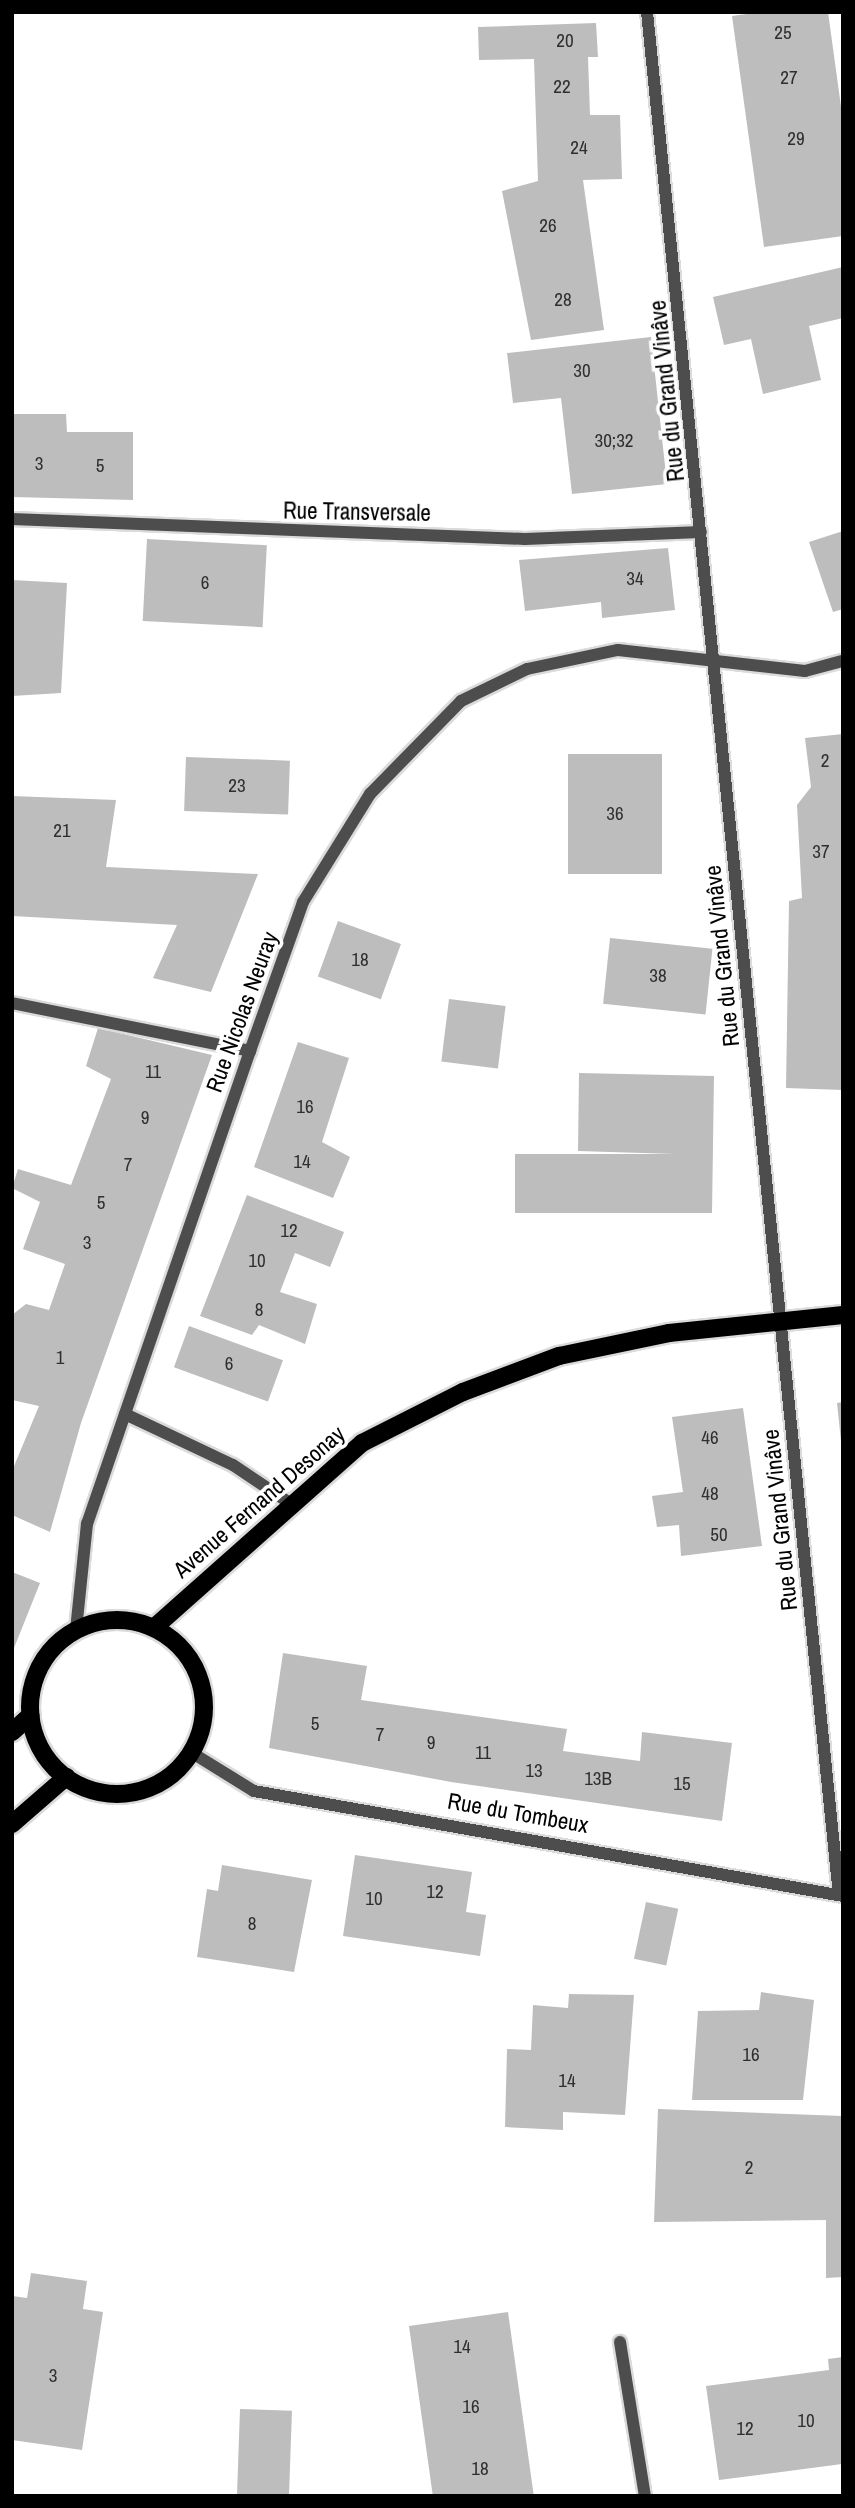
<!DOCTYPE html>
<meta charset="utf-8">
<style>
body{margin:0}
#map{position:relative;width:855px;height:2508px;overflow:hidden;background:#fff;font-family:"Archivo Narrow",sans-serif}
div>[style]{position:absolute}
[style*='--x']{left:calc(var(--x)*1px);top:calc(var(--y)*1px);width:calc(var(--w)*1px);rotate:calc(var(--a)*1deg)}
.building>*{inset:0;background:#bdbdbd;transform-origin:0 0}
.roads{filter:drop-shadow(2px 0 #dbdbdb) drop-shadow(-2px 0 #dbdbdb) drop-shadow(0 2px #dbdbdb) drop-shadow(0 -2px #dbdbdb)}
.minor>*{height:12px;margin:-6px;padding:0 6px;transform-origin:6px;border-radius:6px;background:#4d4d4d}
.major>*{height:18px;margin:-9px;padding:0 9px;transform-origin:9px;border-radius:9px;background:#000}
.major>.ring{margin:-9px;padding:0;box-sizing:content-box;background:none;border:18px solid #000;border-radius:50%}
span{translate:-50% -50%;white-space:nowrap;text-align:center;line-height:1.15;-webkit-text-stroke:7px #fff;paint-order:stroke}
.number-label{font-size:19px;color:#2f2f2f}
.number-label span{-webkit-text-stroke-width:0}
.street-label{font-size:23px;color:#000}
.frame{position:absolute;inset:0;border:14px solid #000;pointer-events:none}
</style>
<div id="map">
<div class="building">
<i style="clip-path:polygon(761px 12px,828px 12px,843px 121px,843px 236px,764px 247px,732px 16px)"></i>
<i style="clip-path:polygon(596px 23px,598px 57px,588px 57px,590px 115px,620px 115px,622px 179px,583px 180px,604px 330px,531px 340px,502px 191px,538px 181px,534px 59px,479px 60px,478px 27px)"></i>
<i style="clip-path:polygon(843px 267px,843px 318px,809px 326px,821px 380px,763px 394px,751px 339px,724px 345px,713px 297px)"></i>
<i style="clip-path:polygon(651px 337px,667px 484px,572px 494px,561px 398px,513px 403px,507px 353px)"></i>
<i style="clip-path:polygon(12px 414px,66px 414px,67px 432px,133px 432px,133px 500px,12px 497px)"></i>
<i style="clip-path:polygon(843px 531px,843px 609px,833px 612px,809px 542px)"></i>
<i style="left:147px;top:539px;width:120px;height:82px;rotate:3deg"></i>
<i style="clip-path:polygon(668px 548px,675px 610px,602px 618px,601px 602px,525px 611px,519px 560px)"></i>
<i style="clip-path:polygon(12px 580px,67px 583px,61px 693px,12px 696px)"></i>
<i style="clip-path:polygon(843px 734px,843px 1090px,786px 1088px,789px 901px,802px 898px,797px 805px,811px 787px,805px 738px)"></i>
<i style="left:568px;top:754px;width:94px;height:120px"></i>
<i style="left:186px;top:757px;width:104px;height:54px;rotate:2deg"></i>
<i style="clip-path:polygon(12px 796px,116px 800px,106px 867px,258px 874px,211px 992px,153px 978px,177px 925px,12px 916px)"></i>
<i style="left:338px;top:921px;width:67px;height:59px;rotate:20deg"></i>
<i style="left:610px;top:938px;width:103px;height:66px;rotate:6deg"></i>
<i style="left:449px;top:999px;width:57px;height:63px;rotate:7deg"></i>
<i style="clip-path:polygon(98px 1028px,212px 1055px,81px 1423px,50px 1532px,12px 1515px,12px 1471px,39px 1406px,12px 1400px,12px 1315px,26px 1304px,49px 1310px,65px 1264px,23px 1249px,40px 1202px,12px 1188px,18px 1169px,71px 1185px,111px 1079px,86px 1066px)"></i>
<i style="clip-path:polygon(298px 1042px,349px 1058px,322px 1142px,350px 1157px,333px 1198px,254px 1167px)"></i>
<i style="clip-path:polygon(579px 1073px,714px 1076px,712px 1213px,515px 1213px,515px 1154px,675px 1154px,578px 1151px)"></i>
<i style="clip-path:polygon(247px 1195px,344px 1232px,330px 1267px,295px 1253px,280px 1292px,317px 1304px,305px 1344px,259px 1325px,252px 1335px,200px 1316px)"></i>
<i style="left:189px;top:1326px;width:100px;height:44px;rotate:20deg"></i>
<i style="clip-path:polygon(843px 1402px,843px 1441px,841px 1441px,837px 1403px)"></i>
<i style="clip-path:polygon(743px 1408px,762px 1546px,681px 1556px,679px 1525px,657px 1527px,652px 1496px,683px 1492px,672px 1417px)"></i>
<i style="clip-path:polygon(12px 1572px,40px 1583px,12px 1653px)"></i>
<i style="clip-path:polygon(283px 1653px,367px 1666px,361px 1700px,567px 1729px,563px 1751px,640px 1761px,642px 1732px,732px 1743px,722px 1821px,451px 1782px,269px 1748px)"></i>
<i style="clip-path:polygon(355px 1855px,472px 1872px,466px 1912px,486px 1915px,480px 1956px,343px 1936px)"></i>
<i style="clip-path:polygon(222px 1865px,312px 1880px,294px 1972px,197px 1957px,207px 1889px,218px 1891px)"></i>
<i style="left:646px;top:1902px;width:33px;height:58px;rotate:12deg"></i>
<i style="clip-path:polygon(761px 1992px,814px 2000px,803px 2100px,692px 2100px,698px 2011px,759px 2010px)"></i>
<i style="clip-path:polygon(569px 1994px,634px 1995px,625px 2115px,563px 2112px,563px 2130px,505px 2127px,507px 2049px,531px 2050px,533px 2005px,568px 2008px)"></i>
<i style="clip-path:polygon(658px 2109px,843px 2116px,843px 2277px,826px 2278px,826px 2220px,654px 2222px)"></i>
<i style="clip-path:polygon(31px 2273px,87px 2281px,83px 2309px,103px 2312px,82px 2450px,12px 2440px,12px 2296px,27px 2298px)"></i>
<i style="left:508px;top:2312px;width:184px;height:100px;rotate:82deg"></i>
<i style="clip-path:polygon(843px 2357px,842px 2464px,719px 2480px,706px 2386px,829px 2370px,828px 2359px)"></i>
<i style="left:240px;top:2409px;width:52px;height:87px;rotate:2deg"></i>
</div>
<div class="roads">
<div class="minor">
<i style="--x:647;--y:12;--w:1893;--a:84.18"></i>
<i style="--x:12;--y:519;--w:513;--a:2.23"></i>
<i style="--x:525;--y:539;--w:176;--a:-2.3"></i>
<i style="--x:12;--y:1003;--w:243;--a:11.4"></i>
<i style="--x:125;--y:1414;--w:119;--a:25.3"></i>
<i style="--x:233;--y:1465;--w:70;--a:33.9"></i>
<i style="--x:76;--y:1630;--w:107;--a:-84.1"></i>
<i style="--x:87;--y:1524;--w:500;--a:-70.99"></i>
<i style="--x:250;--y:1051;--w:158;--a:-70.4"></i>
<i style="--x:303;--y:902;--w:127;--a:-58.2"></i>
<i style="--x:370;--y:794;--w:130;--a:-45.6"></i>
<i style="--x:461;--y:701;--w:73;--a:-25.9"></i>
<i style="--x:527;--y:669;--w:93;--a:-11.8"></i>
<i style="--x:618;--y:650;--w:188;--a:6.4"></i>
<i style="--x:805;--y:671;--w:39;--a:-15"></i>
<i style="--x:194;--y:1754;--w:70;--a:31.7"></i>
<i style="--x:254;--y:1791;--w:598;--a:10.11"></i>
<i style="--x:620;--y:2342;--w:156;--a:80.8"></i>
</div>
<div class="major">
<i class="ring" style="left:30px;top:1620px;width:156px;height:156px"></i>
<i style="--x:157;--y:1625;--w:274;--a:-41.6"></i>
<i style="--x:362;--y:1443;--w:113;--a:-26.8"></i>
<i style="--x:463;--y:1392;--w:103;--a:-20.6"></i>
<i style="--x:559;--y:1356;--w:112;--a:-11.8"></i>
<i style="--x:669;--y:1333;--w:175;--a:-5.9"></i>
<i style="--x:12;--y:1732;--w:25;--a:-42"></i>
<i style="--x:12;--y:1824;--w:72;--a:-41"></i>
</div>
</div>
<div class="number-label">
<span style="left:783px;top:33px">25</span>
<span style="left:565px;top:41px">20</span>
<span style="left:789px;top:78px">27</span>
<span style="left:562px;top:87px">22</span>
<span style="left:796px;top:139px">29</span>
<span style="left:579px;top:148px">24</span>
<span style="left:548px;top:226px">26</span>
<span style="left:563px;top:300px">28</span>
<span style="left:582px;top:371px">30</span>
<span style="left:614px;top:441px">30;32</span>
<span style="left:39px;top:464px">3</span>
<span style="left:100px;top:466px">5</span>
<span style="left:635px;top:579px">34</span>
<span style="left:205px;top:583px">6</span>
<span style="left:825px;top:761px">2</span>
<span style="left:237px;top:786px">23</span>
<span style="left:615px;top:814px">36</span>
<span style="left:62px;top:831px">21</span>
<span style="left:821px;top:852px">37</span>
<span style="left:360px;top:960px">18</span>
<span style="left:658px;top:976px">38</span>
<span style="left:153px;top:1072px">11</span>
<span style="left:305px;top:1107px">16</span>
<span style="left:145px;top:1118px">9</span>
<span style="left:302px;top:1162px">14</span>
<span style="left:128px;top:1165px">7</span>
<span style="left:101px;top:1203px">5</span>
<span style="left:289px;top:1231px">12</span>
<span style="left:87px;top:1243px">3</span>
<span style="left:257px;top:1261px">10</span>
<span style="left:259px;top:1310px">8</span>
<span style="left:60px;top:1358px">1</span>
<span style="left:229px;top:1364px">6</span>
<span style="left:710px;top:1438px">46</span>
<span style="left:710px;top:1494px">48</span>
<span style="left:719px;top:1535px">50</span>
<span style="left:315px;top:1724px">5</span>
<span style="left:380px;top:1735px">7</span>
<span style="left:431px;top:1743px">9</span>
<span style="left:483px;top:1753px">11</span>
<span style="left:534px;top:1771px">13</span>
<span style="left:598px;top:1779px">13B</span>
<span style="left:682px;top:1784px">15</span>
<span style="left:435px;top:1892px">12</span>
<span style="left:374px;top:1899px">10</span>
<span style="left:252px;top:1924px">8</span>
<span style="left:751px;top:2055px">16</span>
<span style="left:567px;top:2081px">14</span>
<span style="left:749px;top:2168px">2</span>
<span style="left:462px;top:2347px">14</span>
<span style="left:53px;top:2376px">3</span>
<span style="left:471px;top:2407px">16</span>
<span style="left:806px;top:2421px">10</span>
<span style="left:745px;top:2429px">12</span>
<span style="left:480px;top:2469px">18</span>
</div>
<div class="street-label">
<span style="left:667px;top:391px;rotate:-96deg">Rue du Grand Vinâve</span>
<span style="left:357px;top:512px;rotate:1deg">Rue Transversale</span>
<span style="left:722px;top:956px;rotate:-96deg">Rue du Grand Vinâve</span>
<span style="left:242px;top:1012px;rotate:-70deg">Rue Nicolas Neuray</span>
<span style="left:259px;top:1502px;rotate:-41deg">Avenue Fernand Desonay</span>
<span style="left:780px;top:1520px;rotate:-96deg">Rue du Grand Vinâve</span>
<span style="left:518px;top:1813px;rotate:10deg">Rue du Tombeux</span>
</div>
<div class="frame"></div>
</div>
